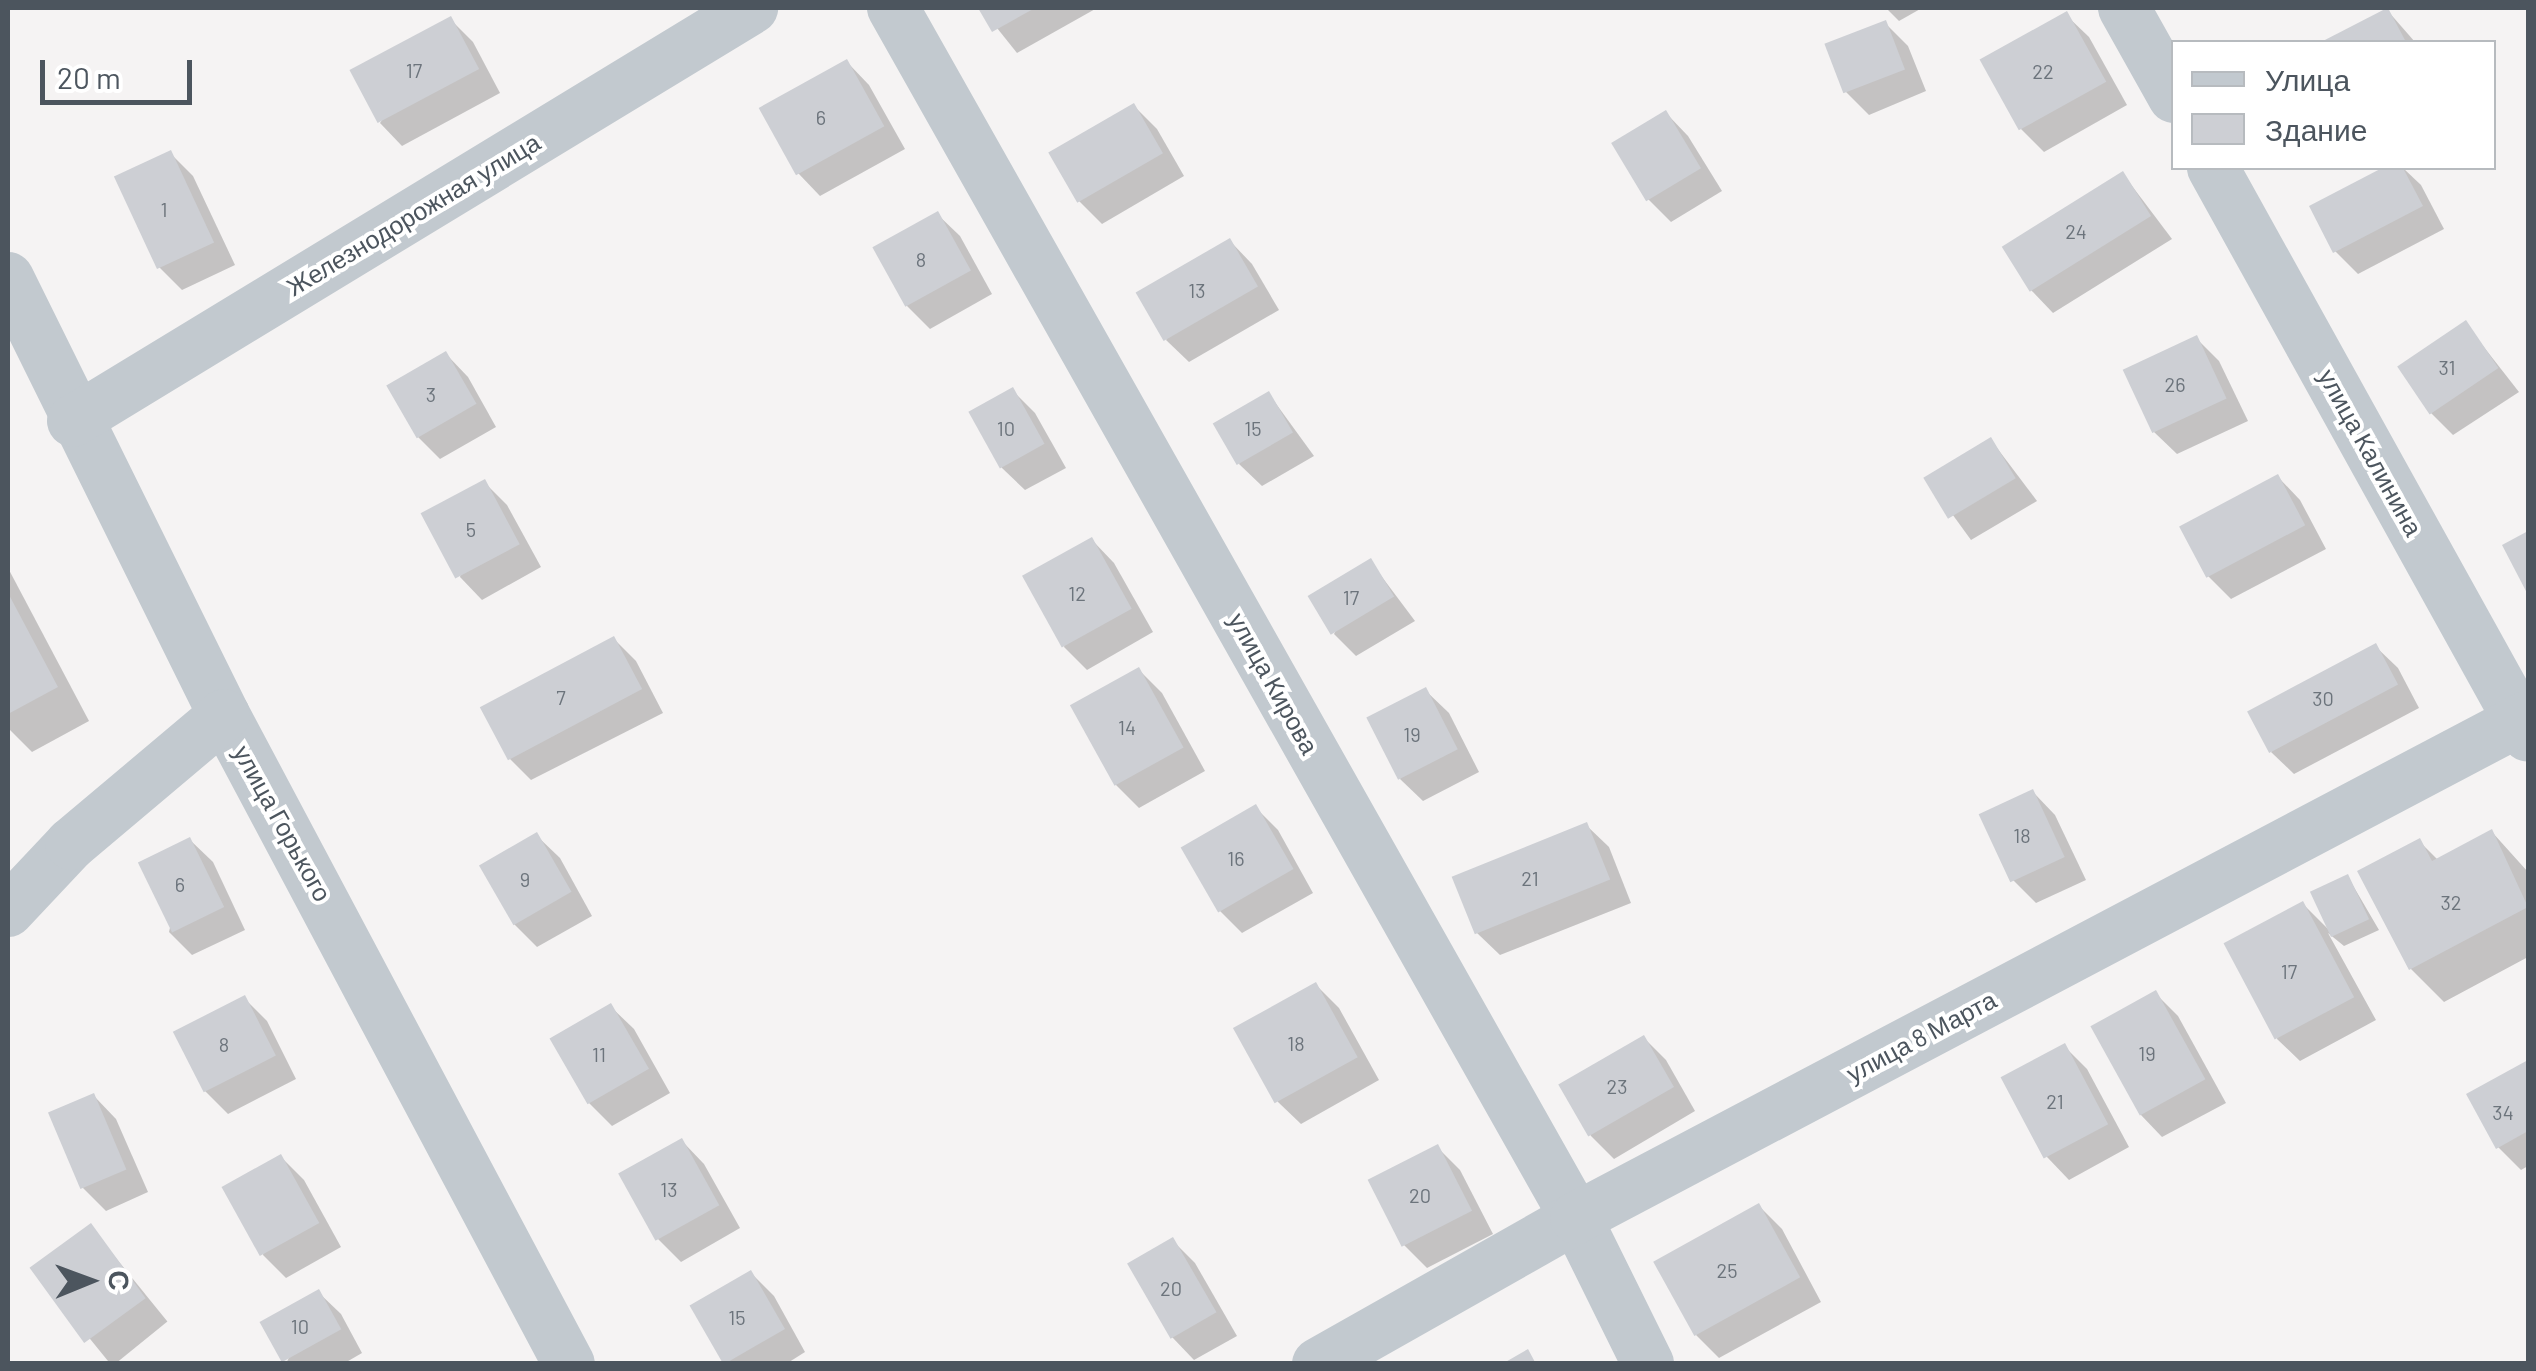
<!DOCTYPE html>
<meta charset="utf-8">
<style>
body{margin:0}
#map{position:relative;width:2536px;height:1371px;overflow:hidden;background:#f5f3f3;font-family:Barlow,sans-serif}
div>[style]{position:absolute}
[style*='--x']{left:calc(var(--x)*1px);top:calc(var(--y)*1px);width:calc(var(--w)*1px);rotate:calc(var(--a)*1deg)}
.shadow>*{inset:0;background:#0003;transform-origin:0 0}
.building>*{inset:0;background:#cdcfd4;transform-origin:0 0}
.minor>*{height:52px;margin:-26px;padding:0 26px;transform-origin:26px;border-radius:26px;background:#c2c9cf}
span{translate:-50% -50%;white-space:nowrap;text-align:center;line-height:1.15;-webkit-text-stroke:8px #fff;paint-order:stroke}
.number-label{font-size:20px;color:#6c747c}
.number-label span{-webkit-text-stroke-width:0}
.street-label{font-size:25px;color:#4c555e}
.frame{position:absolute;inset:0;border:10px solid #4c555e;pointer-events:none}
.legend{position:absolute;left:2171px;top:40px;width:325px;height:130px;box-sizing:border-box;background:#fff;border:2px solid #b7bbbf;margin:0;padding:12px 18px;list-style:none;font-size:30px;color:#4c555e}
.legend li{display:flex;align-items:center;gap:20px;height:50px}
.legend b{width:50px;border:2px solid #b7bbbf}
.north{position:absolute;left:40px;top:1231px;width:100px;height:100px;-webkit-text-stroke:8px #fff;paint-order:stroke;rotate:89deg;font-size:28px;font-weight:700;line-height:40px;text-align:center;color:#4c555e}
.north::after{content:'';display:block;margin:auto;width:35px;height:45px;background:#4c555e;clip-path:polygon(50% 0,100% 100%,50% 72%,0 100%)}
.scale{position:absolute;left:40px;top:60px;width:152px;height:45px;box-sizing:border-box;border:5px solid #4c555e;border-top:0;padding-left:12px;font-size:30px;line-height:35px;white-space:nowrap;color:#4c555e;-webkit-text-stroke:8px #fff;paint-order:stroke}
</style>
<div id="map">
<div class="shadow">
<i style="clip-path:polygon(981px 8px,1097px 8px,1017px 53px)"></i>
<i style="clip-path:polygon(1886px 8px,1922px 8px,1899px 21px)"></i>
<i style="clip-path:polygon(2387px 10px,2415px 42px,2327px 42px)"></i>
<i style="clip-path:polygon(2066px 15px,2089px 37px,2127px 105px,2044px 152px,2021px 129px)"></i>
<i style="clip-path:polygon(451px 20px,473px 42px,500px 93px,402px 146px,380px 123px)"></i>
<i style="clip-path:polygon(1885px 23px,1908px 46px,1926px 91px,1869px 115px,1846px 92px)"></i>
<i style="clip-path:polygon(847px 62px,869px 85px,905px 149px,820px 196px,798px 173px)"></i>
<i style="clip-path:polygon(1134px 106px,1157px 129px,1184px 176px,1102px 224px,1079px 201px)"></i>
<i style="clip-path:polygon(1666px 113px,1688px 136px,1722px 191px,1671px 222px,1648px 199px)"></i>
<i style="clip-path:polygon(170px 153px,193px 176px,235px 265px,182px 290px,159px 267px)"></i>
<i style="clip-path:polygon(2388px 168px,2403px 168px,2421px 185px,2444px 229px,2358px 274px,2335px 251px,2312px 207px)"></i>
<i style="clip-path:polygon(2123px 174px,2172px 239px,2053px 313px,2031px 290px)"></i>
<i style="clip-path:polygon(937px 214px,960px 236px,992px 294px,930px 329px,907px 306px,876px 248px)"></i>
<i style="clip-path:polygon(1230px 241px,1252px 264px,1279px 310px,1189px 362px,1166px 340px)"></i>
<i style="clip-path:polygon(2465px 323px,2519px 392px,2453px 435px,2430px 412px)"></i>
<i style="clip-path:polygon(2196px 338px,2219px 361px,2248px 421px,2177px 454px,2154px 432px)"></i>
<i style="clip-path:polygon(446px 354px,468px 377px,496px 427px,440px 459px,417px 436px,390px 386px)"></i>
<i style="clip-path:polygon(1012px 390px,1035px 413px,1066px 468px,1025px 490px,1002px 468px,972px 413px)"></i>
<i style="clip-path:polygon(1269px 394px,1314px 456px,1262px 486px,1239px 464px)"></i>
<i style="clip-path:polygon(1991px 440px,2037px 501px,1971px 540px,1926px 478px)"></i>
<i style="clip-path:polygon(2278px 477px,2300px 500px,2326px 549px,2231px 599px,2208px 576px)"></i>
<i style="clip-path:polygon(484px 482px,507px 505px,541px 567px,482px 600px,460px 577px)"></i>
<i style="clip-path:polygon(1092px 540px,1114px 563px,1153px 632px,1087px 670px,1064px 647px)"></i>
<i style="clip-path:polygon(1370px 561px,1415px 621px,1356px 656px,1334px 634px)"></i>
<i style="clip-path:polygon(8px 568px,89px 721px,32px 752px,8px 728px)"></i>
<i style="clip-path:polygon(614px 639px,636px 661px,663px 713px,531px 780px,508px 757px)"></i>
<i style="clip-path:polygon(2375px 646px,2398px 668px,2419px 708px,2294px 774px,2271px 752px)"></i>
<i style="clip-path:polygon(1139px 670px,1162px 693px,1205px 771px,1139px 808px,1116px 785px,1073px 707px)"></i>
<i style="clip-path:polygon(1426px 691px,1449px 713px,1479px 772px,1423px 801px,1400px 779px)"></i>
<i style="clip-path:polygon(2033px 792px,2055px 815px,2086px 880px,2036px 903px,2013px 880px)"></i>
<i style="clip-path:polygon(1255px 807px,1278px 830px,1313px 893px,1242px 933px,1219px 910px)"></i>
<i style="clip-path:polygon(1586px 825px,1609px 847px,1631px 903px,1500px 955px,1477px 933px)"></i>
<i style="clip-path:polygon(2492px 832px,2528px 872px,2528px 957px,2444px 1002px,2411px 969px,2419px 841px,2438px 860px)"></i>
<i style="clip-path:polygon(537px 836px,560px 858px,592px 916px,537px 947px,514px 924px)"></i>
<i style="clip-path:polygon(190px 840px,213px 862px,245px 930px,192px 955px,169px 932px)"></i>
<i style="clip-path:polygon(2348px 877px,2379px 930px,2344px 946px,2328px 933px,2376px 1020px,2300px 1061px,2277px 1039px,2303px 904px,2331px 932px)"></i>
<i style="clip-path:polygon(1316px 985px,1339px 1008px,1379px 1080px,1301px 1124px,1278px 1102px,1238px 1030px)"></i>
<i style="clip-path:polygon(2155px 993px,2178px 1016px,2226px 1103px,2162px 1137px,2140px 1114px)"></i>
<i style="clip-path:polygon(244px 998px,267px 1021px,296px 1079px,228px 1114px,205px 1091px)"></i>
<i style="clip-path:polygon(611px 1007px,634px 1029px,670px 1093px,612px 1126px,589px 1103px)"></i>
<i style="clip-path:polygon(1644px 1038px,1666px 1060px,1695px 1111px,1614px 1159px,1591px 1136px,1562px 1086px)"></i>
<i style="clip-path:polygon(2064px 1046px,2087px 1069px,2129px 1147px,2069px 1180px,2047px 1157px)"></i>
<i style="clip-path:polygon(2528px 1063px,2528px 1166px,2521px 1170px,2498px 1147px,2470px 1095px)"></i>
<i style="clip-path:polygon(94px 1096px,116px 1119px,148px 1192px,106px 1211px,83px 1188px)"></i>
<i style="clip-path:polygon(682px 1141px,704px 1164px,740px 1228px,681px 1262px,658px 1239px)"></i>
<i style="clip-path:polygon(1437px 1147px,1460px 1170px,1493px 1234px,1427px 1268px,1404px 1245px)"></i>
<i style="clip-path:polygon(281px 1157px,304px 1180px,341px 1247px,286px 1278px,263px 1255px)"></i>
<i style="clip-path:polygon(1759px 1206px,1782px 1229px,1821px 1302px,1719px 1358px,1696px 1335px)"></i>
<i style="left:90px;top:1226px;width:123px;height:71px;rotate:51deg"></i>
<i style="clip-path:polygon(1172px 1240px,1195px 1263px,1237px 1336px,1194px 1360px,1172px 1337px)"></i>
<i style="clip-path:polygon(751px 1273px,774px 1296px,805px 1352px,786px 1364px,725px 1364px,693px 1305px)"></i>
<i style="clip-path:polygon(318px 1292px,341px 1314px,362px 1353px,343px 1364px,286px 1364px)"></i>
</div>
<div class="building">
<i style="clip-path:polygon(978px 8px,1035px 8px,992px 32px)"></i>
<i style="clip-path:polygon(2388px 8px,2406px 42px,2321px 42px,2387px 8px)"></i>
<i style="left:2067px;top:11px;width:81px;height:100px;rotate:61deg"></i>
<i style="left:451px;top:16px;width:60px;height:115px;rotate:62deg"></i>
<i style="left:1886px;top:20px;width:53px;height:66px;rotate:69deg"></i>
<i style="left:847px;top:59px;width:77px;height:101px;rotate:61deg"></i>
<i style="left:1134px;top:103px;width:58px;height:99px;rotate:60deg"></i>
<i style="left:1666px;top:110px;width:68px;height:64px;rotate:59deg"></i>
<i style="left:171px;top:150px;width:102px;height:63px;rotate:65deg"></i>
<i style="clip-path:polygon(2382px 168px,2403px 168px,2423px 206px,2333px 253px,2309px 206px)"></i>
<i style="left:2123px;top:171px;width:53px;height:143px;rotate:58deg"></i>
<i style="left:938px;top:211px;width:68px;height:75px;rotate:61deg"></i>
<i style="left:1230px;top:238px;width:56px;height:109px;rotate:60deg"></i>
<i style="left:2466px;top:320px;width:58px;height:83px;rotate:56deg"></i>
<i style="left:2197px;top:335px;width:70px;height:82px;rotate:65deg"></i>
<i style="left:446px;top:351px;width:61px;height:69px;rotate:60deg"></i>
<i style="left:1013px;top:387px;width:65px;height:51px;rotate:61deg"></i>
<i style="left:1269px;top:391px;width:48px;height:65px;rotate:60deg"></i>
<i style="left:1991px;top:437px;width:48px;height:79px;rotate:59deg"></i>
<i style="left:2278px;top:474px;width:58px;height:112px;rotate:62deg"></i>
<i style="left:485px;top:479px;width:74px;height:73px;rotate:62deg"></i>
<i style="clip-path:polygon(2528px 531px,2528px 595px,2502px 545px)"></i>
<i style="left:1092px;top:537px;width:82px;height:80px;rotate:61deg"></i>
<i style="left:1371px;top:558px;width:45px;height:74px;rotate:59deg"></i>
<i style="clip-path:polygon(8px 593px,58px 687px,8px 714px)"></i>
<i style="left:614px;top:636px;width:60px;height:152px;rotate:62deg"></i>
<i style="left:2376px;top:643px;width:47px;height:146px;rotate:62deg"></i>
<i style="left:1139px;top:667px;width:92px;height:79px;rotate:61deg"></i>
<i style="left:1426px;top:687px;width:70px;height:67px;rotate:63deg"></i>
<i style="left:2033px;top:789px;width:75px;height:60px;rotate:65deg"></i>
<i style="left:1256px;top:804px;width:75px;height:87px;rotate:60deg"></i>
<i style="left:1587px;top:822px;width:62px;height:146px;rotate:68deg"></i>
<i style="clip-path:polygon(2492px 829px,2528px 907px,2409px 970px,2357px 871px,2420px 838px,2432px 861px)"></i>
<i style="left:537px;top:832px;width:69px;height:67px;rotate:60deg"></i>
<i style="left:190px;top:837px;width:78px;height:58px;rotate:64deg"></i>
<i style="left:2348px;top:874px;width:50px;height:42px;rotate:65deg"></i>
<i style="left:2303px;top:901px;width:109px;height:90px;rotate:62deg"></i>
<i style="left:1316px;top:982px;width:86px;height:95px;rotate:61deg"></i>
<i style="left:2156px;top:990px;width:102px;height:75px;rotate:61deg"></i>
<i style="left:245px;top:995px;width:68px;height:81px;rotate:63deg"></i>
<i style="left:611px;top:1003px;width:76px;height:71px;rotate:60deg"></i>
<i style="left:1644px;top:1035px;width:60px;height:99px;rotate:60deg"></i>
<i style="left:2065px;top:1043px;width:92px;height:73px;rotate:62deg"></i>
<i style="clip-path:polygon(2528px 1060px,2528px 1131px,2496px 1149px,2466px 1094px)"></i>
<i style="left:94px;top:1093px;width:83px;height:50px;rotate:67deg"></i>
<i style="left:682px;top:1138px;width:77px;height:73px;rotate:61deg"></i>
<i style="left:1438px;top:1144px;width:75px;height:79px;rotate:63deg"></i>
<i style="left:281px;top:1154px;width:79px;height:68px;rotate:61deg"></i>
<i style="left:1759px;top:1203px;width:85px;height:121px;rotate:61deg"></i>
<i style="left:91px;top:1223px;width:93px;height:76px;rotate:54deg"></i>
<i style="left:1173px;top:1237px;width:87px;height:53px;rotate:60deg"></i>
<i style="left:751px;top:1270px;width:68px;height:71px;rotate:60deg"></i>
<i style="left:319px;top:1289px;width:46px;height:68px;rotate:61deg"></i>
<i style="clip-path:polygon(1528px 1349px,1536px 1364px,1502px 1364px)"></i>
</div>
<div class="minor">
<i style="--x:893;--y:8;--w:1389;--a:60.56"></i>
<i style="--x:1576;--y:1218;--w:163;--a:63.7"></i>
<i style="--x:2124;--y:8;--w:102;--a:60.7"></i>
<i style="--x:2213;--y:168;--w:649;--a:60.99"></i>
<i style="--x:8;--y:278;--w:487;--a:63.7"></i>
<i style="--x:224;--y:715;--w:735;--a:62.01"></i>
<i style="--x:73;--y:421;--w:795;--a:-31.31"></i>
<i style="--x:8;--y:911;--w:92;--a:-46.8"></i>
<i style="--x:71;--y:844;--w:200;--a:-40.1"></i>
<i style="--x:1318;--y:1364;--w:296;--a:-29.5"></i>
<i style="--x:1576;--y:1218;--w:1076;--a:-27.8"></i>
</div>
<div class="number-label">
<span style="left:414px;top:70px">17</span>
<span style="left:2043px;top:71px">22</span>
<span style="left:821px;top:117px">6</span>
<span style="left:164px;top:209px">1</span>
<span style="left:2076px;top:231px">24</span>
<span style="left:921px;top:259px">8</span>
<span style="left:1197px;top:290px">13</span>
<span style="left:2447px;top:367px">31</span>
<span style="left:2175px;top:384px">26</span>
<span style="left:431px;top:394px">3</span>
<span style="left:1006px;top:428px">10</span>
<span style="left:1253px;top:428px">15</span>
<span style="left:471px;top:529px">5</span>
<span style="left:1077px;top:593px">12</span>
<span style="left:1351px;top:597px">17</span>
<span style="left:561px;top:697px">7</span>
<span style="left:2323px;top:698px">30</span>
<span style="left:1127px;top:727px">14</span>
<span style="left:1412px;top:734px">19</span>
<span style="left:2022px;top:835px">18</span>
<span style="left:1236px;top:858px">16</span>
<span style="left:1530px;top:878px">21</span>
<span style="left:525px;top:879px">9</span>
<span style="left:180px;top:884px">6</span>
<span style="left:2451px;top:902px">32</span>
<span style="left:2289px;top:971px">17</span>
<span style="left:1296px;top:1043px">18</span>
<span style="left:224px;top:1044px">8</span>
<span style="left:2147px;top:1053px">19</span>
<span style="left:599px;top:1054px">11</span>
<span style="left:1617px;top:1086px">23</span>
<span style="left:2055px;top:1101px">21</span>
<span style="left:2503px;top:1112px">34</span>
<span style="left:669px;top:1189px">13</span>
<span style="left:1420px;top:1195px">20</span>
<span style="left:1727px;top:1270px">25</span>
<span style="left:1171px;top:1288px">20</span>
<span style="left:737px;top:1317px">15</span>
<span style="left:300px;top:1326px">10</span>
</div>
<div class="street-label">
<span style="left:413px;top:214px;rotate:-31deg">Железнодорожная улица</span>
<span style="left:2371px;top:452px;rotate:61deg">улица Калинина</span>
<span style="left:1274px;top:683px;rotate:61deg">улица Кирова</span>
<span style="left:283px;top:823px;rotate:61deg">улица Горького</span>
<span style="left:1921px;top:1036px;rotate:-28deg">улица 8 Марта</span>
</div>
<div class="frame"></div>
<ul class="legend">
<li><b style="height:12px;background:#c2c9cf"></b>Улица</li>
<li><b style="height:28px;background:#cdcfd4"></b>Здание</li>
</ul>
<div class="north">С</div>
<div class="scale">20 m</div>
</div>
